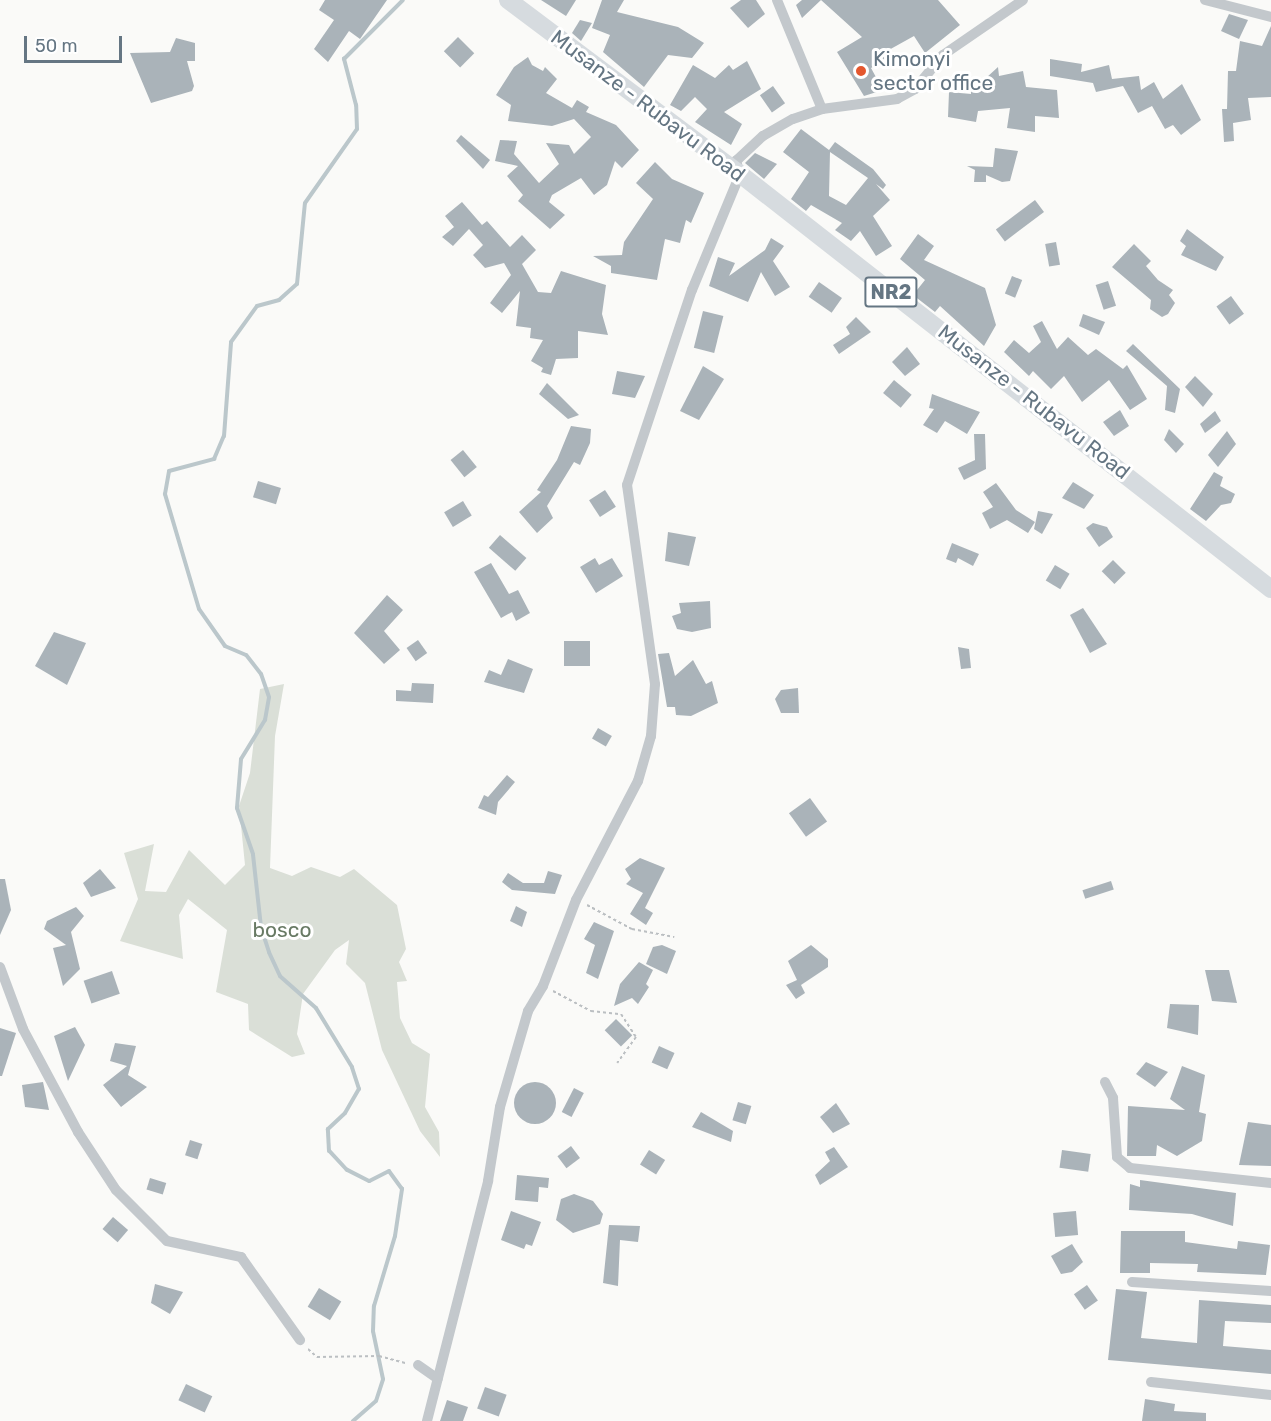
<!DOCTYPE html>
<style>
body{margin:0}
#map{position:relative;width:1271px;height:1421px;overflow:hidden;background:#fafaf8;font-family:Rubik,sans-serif}
div>[style]{position:absolute}
[style*='--x']{left:calc(var(--x)*1px);top:calc(var(--y)*1px);width:calc(var(--w)*1px);rotate:calc(var(--a)*1deg)}
.green>*{inset:0;background:#dadfd7}
.stream>*{height:4px;margin:-2px;padding:0 2px;transform-origin:2px;border-radius:2px;background:#bbc7cb}
.building>*{inset:0;background:#aab3b9;transform-origin:0 0}
.round{border-radius:50%}
.path>*{height:2px;margin-top:-1px;transform-origin:0;background:repeating-linear-gradient(90deg,#bbbfc2 0 3px,transparent 0 6px)}
.minor>*{height:10px;margin:-5px;padding:0 5px;transform-origin:5px;border-radius:5px;background:#c3c8cc}
.trunk>*{height:18px;margin:-9px;padding:0 9px;transform-origin:9px;border-radius:9px;background:#d6dbdf}
.dots>*{width:16px;height:16px;translate:-50% -50%;box-sizing:border-box;border:3px solid #fff;border-radius:50%}
span{translate:-50% -50%;white-space:nowrap;text-align:center;line-height:1.15;-webkit-text-stroke:6px #fff;paint-order:stroke}
.shield-label span{padding:2px 4px;background:#fff;border:2px solid;border-radius:4px;-webkit-text-stroke-width:0}
.shield-label{font-size:20px;color:#657683;font-weight:700}
.poi-label{font-size:21px;color:#657683}
.left{translate:0 -50%;text-align:left}
.street-label{font-size:21px;color:#657683}
.park-label{font-size:21px;color:#687a64}
.scale{position:absolute;left:24px;top:36px;width:98px;height:27px;box-sizing:border-box;border:3px solid #657683;border-top:0;padding-left:8px;font-size:18px;line-height:21px;white-space:nowrap;color:#657683;-webkit-text-stroke:4px #fff;paint-order:stroke}
</style>
<div id="map">
<div class="green">
<i style="clip-path:polygon(284px 684px,275px 736px,270px 868px,292px 876px,311px 867px,340px 877px,354px 869px,397px 905px,406px 949px,399px 962px,407px 981px,397px 982px,400px 1018px,412px 1043px,430px 1054px,425px 1107px,439px 1132px,440px 1157px,420px 1131px,382px 1050px,365px 983px,346px 964px,349px 940px,335px 950px,303px 994px,297px 1034px,305px 1054px,292px 1057px,249px 1030px,248px 1004px,216px 992px,227px 930px,188px 899px,179px 915px,183px 959px,120px 941px,138px 899px,124px 853px,154px 844px,145px 891px,166px 892px,189px 850px,225px 885px,245px 865px,239px 806px,250px 773px,260px 689px)"></i>
</div>
<div class="stream">
<i style="--x:353;--y:1421;--w:30;--a:-41"></i>
<i style="--x:376;--y:1401;--w:23;--a:-72"></i>
<i style="--x:383;--y:1379;--w:49;--a:-101.8"></i>
<i style="--x:373;--y:1331;--w:25;--a:-88"></i>
<i style="--x:374;--y:1306;--w:73;--a:-73.3"></i>
<i style="--x:395;--y:1236;--w:48;--a:-81.5"></i>
<i style="--x:402;--y:1189;--w:22;--a:-126"></i>
<i style="--x:389;--y:1171;--w:22;--a:153"></i>
<i style="--x:369;--y:1181;--w:25;--a:-153"></i>
<i style="--x:347;--y:1170;--w:26;--a:-133"></i>
<i style="--x:329;--y:1151;--w:22;--a:-93"></i>
<i style="--x:328;--y:1129;--w:23;--a:-43"></i>
<i style="--x:345;--y:1113;--w:28;--a:-60"></i>
<i style="--x:359;--y:1089;--w:23;--a:-108"></i>
<i style="--x:352;--y:1067;--w:69;--a:-121.4"></i>
<i style="--x:316;--y:1008;--w:48;--a:-138.4"></i>
<i style="--x:280;--y:976;--w:26;--a:-115"></i>
<i style="--x:269;--y:952;--w:26;--a:-108"></i>
<i style="--x:261;--y:927;--w:73;--a:-96.3"></i>
<i style="--x:253;--y:854;--w:49;--a:-109.2"></i>
<i style="--x:237;--y:808;--w:49;--a:-85.3"></i>
<i style="--x:241;--y:759;--w:46;--a:-58.4"></i>
<i style="--x:265;--y:720;--w:23;--a:-80"></i>
<i style="--x:269;--y:697;--w:24;--a:-109"></i>
<i style="--x:261;--y:674;--w:24;--a:-128"></i>
<i style="--x:246;--y:655;--w:23;--a:-157"></i>
<i style="--x:225;--y:646;--w:45;--a:-125.1"></i>
<i style="--x:199;--y:609;--w:120;--a:-106.5"></i>
<i style="--x:165;--y:494;--w:23;--a:-80"></i>
<i style="--x:169;--y:471;--w:47;--a:-14.9"></i>
<i style="--x:214;--y:459;--w:25;--a:-67"></i>
<i style="--x:224;--y:436;--w:94;--a:-85.7"></i>
<i style="--x:231;--y:342;--w:44;--a:-54.2"></i>
<i style="--x:257;--y:306;--w:23;--a:-15"></i>
<i style="--x:279;--y:300;--w:24;--a:-42"></i>
<i style="--x:297;--y:284;--w:81;--a:-84.4"></i>
<i style="--x:305;--y:203;--w:90;--a:-54.9"></i>
<i style="--x:357;--y:129;--w:24;--a:-92"></i>
<i style="--x:356;--y:105;--w:48;--a:-104.6"></i>
<i style="--x:344;--y:59;--w:83;--a:-45"></i>
</div>
<div class="building">
<i style="clip-path:polygon(325px 0,387px 0,360px 39px,349px 31px,328px 62px,314px 49px,334px 20px,319px 10px)"></i>
<i style="clip-path:polygon(541px 0,576px 0,566px 16px)"></i>
<i style="clip-path:polygon(602px 0,624px 0,617px 12px,678px 27px,704px 43px,692px 58px,668px 55px,644px 87px,603px 52px,610px 35px,592px 28px)"></i>
<i style="clip-path:polygon(741px 0,756px 0,765px 14px,748px 28px,730px 8px)"></i>
<i style="clip-path:polygon(802px 0,938px 0,960px 25px,925px 53px,914px 36px,887px 51px,890px 57px,871px 68px,883px 90px,864px 96px,837px 52px,862px 37px,821px 0,802px 18px,796px 5px)"></i>
<i style="clip-path:polygon(1229px 14px,1248px 20px,1239px 39px,1221px 31px)"></i>
<i style="clip-path:polygon(580px 20px,592px 23px,581px 41px,572px 33px)"></i>
<i style="clip-path:polygon(1271px 26px,1271px 97px,1248px 98px,1251px 120px,1233px 123px,1234px 141px,1224px 142px,1222px 109px,1227px 109px,1228px 71px,1236px 71px,1240px 41px,1262px 46px)"></i>
<i style="left:458px;top:37px;width:23px;height:20px;rotate:45deg"></i>
<i style="clip-path:polygon(176px 38px,195px 43px,195px 61px,187px 61px,194px 86px,192px 91px,151px 103px,130px 53px,170px 52px)"></i>
<i style="clip-path:polygon(528px 57px,532px 65px,543px 71px,545px 67px,557px 79px,546px 93px,572px 108px,577px 100px,589px 107px,586px 112px,616px 125px,639px 150px,622px 168px,615px 161px,607px 185px,594px 195px,581px 178px,552px 195px,549px 202px,565px 215px,550px 229px,518px 201px,523px 195px,507px 176px,518px 166px,495px 161px,500px 140px,517px 141px,514px 154px,539px 183px,559px 164px,546px 143px,569px 145px,574px 154px,591px 137px,574px 119px,552px 126px,508px 121px,511px 105px,496px 95px,514px 67px)"></i>
<i style="clip-path:polygon(1050px 59px,1082px 64px,1081px 72px,1109px 65px,1112px 79px,1139px 76px,1141px 90px,1154px 82px,1163px 99px,1182px 84px,1201px 120px,1181px 135px,1173px 125px,1165px 129px,1152px 106px,1138px 113px,1123px 86px,1096px 92px,1093px 83px,1050px 76px)"></i>
<i style="clip-path:polygon(747px 61px,761px 89px,724px 112px,742px 124px,731px 145px,695px 122px,707px 109px,695px 97px,681px 111px,670px 105px,693px 65px,715px 78px,729px 65px,733px 70px)"></i>
<i style="clip-path:polygon(998px 67px,999px 76px,1023px 71px,1026px 87px,1057px 90px,1059px 118px,1035px 116px,1035px 132px,1007px 128px,1010px 108px,978px 111px,976px 122px,948px 117px,949px 92px,971px 94px,971px 87px,987px 88px,986px 78px)"></i>
<i style="left:773px;top:86px;width:21px;height:16px;rotate:55deg"></i>
<i style="clip-path:polygon(evenodd,801px 129px,829px 150px,835px 142px,873px 169px,886px 185px,883px 189px,876px 184px,890px 200px,873px 216px,892px 246px,876px 256px,860px 231px,851px 241px,835px 230px,842px 223px,811px 205px,806px 211px,791px 199px,809px 172px,783px 152px,801px 129px,830px 152px,868px 178px,846px 205px,829px 196px,830px 152px)"></i>
<i style="clip-path:polygon(461px 135px,490px 160px,483px 169px,456px 141px)"></i>
<i style="clip-path:polygon(995px 148px,1018px 151px,1010px 181px,1002px 182px,986px 175px,986px 182px,974px 182px,975px 170px,967px 166px,993px 167px)"></i>
<i style="clip-path:polygon(755px 153px,777px 164px,764px 179px,745px 163px)"></i>
<i style="clip-path:polygon(655px 162px,672px 179px,704px 193px,691px 223px,686px 220px,680px 243px,665px 239px,657px 280px,611px 273px,611px 266px,593px 256px,622px 255px,624px 242px,653px 199px,636px 183px)"></i>
<i style="left:1035px;top:200px;width:15px;height:49px;rotate:53deg"></i>
<i style="clip-path:polygon(462px 202px,482px 225px,487px 221px,510px 247px,522px 235px,536px 250px,522px 264px,538px 292px,551px 293px,561px 271px,606px 285px,602px 314px,608px 335px,578px 331px,578px 358px,556px 359px,551px 375px,541px 372px,543px 368px,531px 361px,543px 340px,530px 338px,531px 328px,516px 326px,520px 291px,502px 313px,490px 303px,511px 275px,504px 263px,485px 268px,473px 255px,483px 245px,469px 229px,453px 246px,442px 237px,454px 227px,445px 216px)"></i>
<i style="clip-path:polygon(1187px 229px,1224px 257px,1216px 271px,1181px 255px,1186px 246px,1180px 241px)"></i>
<i style="clip-path:polygon(918px 234px,934px 246px,924px 260px,985px 288px,996px 325px,984px 346px,940px 306px,935px 312px,913px 295px,925px 280px,900px 259px)"></i>
<i style="clip-path:polygon(771px 238px,784px 246px,773px 261px,790px 287px,775px 296px,761px 272px,748px 302px,709px 286px,718px 257px,735px 263px,729px 276px,765px 250px)"></i>
<i style="left:1056px;top:242px;width:23px;height:11px;rotate:80deg"></i>
<i style="clip-path:polygon(1134px 244px,1151px 261px,1146px 266px,1158px 280px,1173px 290px,1169px 295px,1175px 303px,1168px 314px,1162px 317px,1150px 309px,1151px 300px,1112px 267px)"></i>
<i style="left:1012px;top:276px;width:11px;height:19px;rotate:22deg"></i>
<i style="left:1108px;top:281px;width:26px;height:13px;rotate:72deg"></i>
<i style="left:819px;top:282px;width:28px;height:18px;rotate:35deg"></i>
<i style="left:1231px;top:296px;width:22px;height:18px;rotate:54deg"></i>
<i style="left:703px;top:311px;width:21px;height:38px;rotate:14deg"></i>
<i style="clip-path:polygon(1083px 314px,1105px 322px,1099px 335px,1079px 326px)"></i>
<i style="clip-path:polygon(856px 317px,871px 332px,839px 354px,833px 345px,850px 334px,846px 327px)"></i>
<i style="clip-path:polygon(1042px 321px,1057px 349px,1068px 337px,1088px 355px,1096px 349px,1123px 369px,1127px 365px,1147px 399px,1130px 410px,1109px 380px,1082px 402px,1064px 376px,1051px 389px,1033px 371px,1029px 376px,1004px 352px,1014px 340px,1029px 353px,1041px 342px,1033px 326px)"></i>
<i style="clip-path:polygon(1133px 344px,1180px 389px,1175px 413px,1165px 410px,1167px 386px,1126px 351px)"></i>
<i style="clip-path:polygon(907px 347px,920px 364px,905px 376px,892px 362px)"></i>
<i style="clip-path:polygon(703px 366px,724px 379px,699px 420px,680px 411px)"></i>
<i style="clip-path:polygon(617px 371px,645px 376px,635px 398px,612px 394px)"></i>
<i style="clip-path:polygon(1195px 376px,1213px 394px,1203px 407px,1185px 387px)"></i>
<i style="left:894px;top:380px;width:23px;height:17px;rotate:40deg"></i>
<i style="clip-path:polygon(547px 383px,579px 415px,568px 419px,539px 394px)"></i>
<i style="clip-path:polygon(932px 394px,980px 412px,967px 434px,945px 421px,937px 433px,923px 425px,934px 409px,929px 408px)"></i>
<i style="clip-path:polygon(1120px 410px,1129px 426px,1114px 436px,1103px 422px)"></i>
<i style="clip-path:polygon(1215px 411px,1221px 421px,1205px 433px,1200px 424px)"></i>
<i style="clip-path:polygon(571px 426px,591px 429px,590px 443px,580px 465px,574px 462px,547px 506px,553px 518px,537px 533px,519px 512px,541px 492px,537px 490px,557px 460px)"></i>
<i style="clip-path:polygon(1169px 429px,1184px 444px,1176px 453px,1164px 440px)"></i>
<i style="clip-path:polygon(1227px 431px,1236px 444px,1218px 467px,1208px 455px)"></i>
<i style="clip-path:polygon(974px 434px,985px 434px,986px 469px,964px 480px,958px 468px,975px 460px)"></i>
<i style="left:463px;top:450px;width:22px;height:16px;rotate:51deg"></i>
<i style="clip-path:polygon(1214px 472px,1223px 477px,1220px 486px,1235px 494px,1231px 503px,1221px 505px,1206px 521px,1190px 509px)"></i>
<i style="left:258px;top:481px;width:24px;height:17px;rotate:17deg"></i>
<i style="clip-path:polygon(1073px 482px,1094px 495px,1084px 509px,1062px 498px)"></i>
<i style="clip-path:polygon(996px 483px,1016px 510px,1035px 522px,1028px 533px,1007px 520px,990px 529px,982px 513px,993px 507px,983px 492px)"></i>
<i style="left:605px;top:490px;width:20px;height:19px;rotate:57deg"></i>
<i style="left:463px;top:501px;width:17px;height:22px;rotate:59deg"></i>
<i style="clip-path:polygon(1038px 511px,1053px 514px,1042px 534px,1034px 529px)"></i>
<i style="clip-path:polygon(1093px 523px,1107px 527px,1113px 537px,1099px 547px,1086px 528px)"></i>
<i style="clip-path:polygon(668px 532px,696px 537px,689px 566px,665px 561px)"></i>
<i style="left:500px;top:535px;width:35px;height:17px;rotate:41deg"></i>
<i style="clip-path:polygon(952px 543px,979px 554px,973px 566px,958px 558px,956px 563px,946px 559px)"></i>
<i style="clip-path:polygon(595px 558px,599px 565px,612px 558px,623px 576px,596px 593px,580px 567px)"></i>
<i style="left:1113px;top:560px;width:18px;height:16px;rotate:45deg"></i>
<i style="clip-path:polygon(491px 563px,509px 594px,518px 590px,530px 613px,516px 621px,512px 612px,501px 618px,474px 572px)"></i>
<i style="left:1055px;top:565px;width:17px;height:18px;rotate:31deg"></i>
<i style="clip-path:polygon(387px 595px,403px 610px,384px 631px,400px 650px,384px 664px,354px 633px)"></i>
<i style="clip-path:polygon(710px 601px,711px 628px,692px 632px,677px 629px,672px 616px,681px 613px,679px 603px)"></i>
<i style="clip-path:polygon(1083px 608px,1107px 644px,1090px 653px,1070px 615px)"></i>
<i style="clip-path:polygon(54px 632px,86px 643px,67px 685px,35px 666px)"></i>
<i style="left:418px;top:640px;width:16px;height:14px;rotate:55deg"></i>
<i style="left:564px;top:641px;width:26px;height:25px"></i>
<i style="clip-path:polygon(958px 647px,969px 649px,971px 668px,961px 669px)"></i>
<i style="clip-path:polygon(669px 653px,675px 676px,693px 660px,706px 684px,712px 681px,718px 703px,691px 716px,676px 715px,675px 707px,667px 707px,658px 654px)"></i>
<i style="clip-path:polygon(508px 659px,533px 669px,524px 693px,484px 682px,489px 670px,501px 675px)"></i>
<i style="clip-path:polygon(412px 683px,434px 684px,433px 703px,396px 701px,396px 690px,411px 691px)"></i>
<i style="clip-path:polygon(798px 688px,799px 713px,781px 713px,775px 699px,781px 690px)"></i>
<i style="left:598px;top:728px;width:16px;height:12px;rotate:30deg"></i>
<i style="clip-path:polygon(507px 775px,515px 782px,498px 802px,496px 815px,478px 808px,484px 795px,488px 797px)"></i>
<i style="left:810px;top:798px;width:29px;height:26px;rotate:54deg"></i>
<i style="clip-path:polygon(640px 858px,665px 868px,645px 908px,653px 913px,646px 925px,630px 914px,643px 893px,626px 884px,631px 879px,625px 869px)"></i>
<i style="clip-path:polygon(100px 869px,116px 888px,91px 897px,83px 883px)"></i>
<i style="clip-path:polygon(548px 871px,562px 875px,555px 894px,512px 890px,502px 882px,508px 873px,523px 883px,544px 883px)"></i>
<i style="clip-path:polygon(0 879px,5px 879px,11px 910px,0 935px)"></i>
<i style="left:1111px;top:881px;width:9px;height:30px;rotate:72deg"></i>
<i style="clip-path:polygon(516px 906px,527px 912px,522px 927px,510px 921px)"></i>
<i style="clip-path:polygon(76px 907px,84px 916px,71px 932px,80px 969px,63px 986px,53px 948px,66px 945px,44px 929px,47px 921px)"></i>
<i style="clip-path:polygon(594px 922px,614px 931px,598px 979px,586px 973px,595px 945px,584px 939px)"></i>
<i style="clip-path:polygon(662px 945px,676px 951px,667px 974px,646px 964px,653px 947px)"></i>
<i style="clip-path:polygon(811px 945px,828px 959px,828px 967px,801px 985px,805px 993px,796px 999px,786px 985px,797px 980px,788px 961px)"></i>
<i style="clip-path:polygon(639px 962px,653px 970px,646px 984px,649px 987px,638px 1004px,632px 998px,614px 1006px,620px 984px)"></i>
<i style="clip-path:polygon(1205px 970px,1229px 970px,1237px 1003px,1212px 1001px)"></i>
<i style="left:112px;top:971px;width:24px;height:30px;rotate:71deg"></i>
<i style="clip-path:polygon(1170px 1004px,1199px 1005px,1198px 1035px,1167px 1028px)"></i>
<i style="left:616px;top:1019px;width:23px;height:16px;rotate:45deg"></i>
<i style="clip-path:polygon(75px 1027px,85px 1045px,68px 1081px,54px 1036px)"></i>
<i style="clip-path:polygon(0 1028px,16px 1033px,2px 1076px,0 1076px)"></i>
<i style="clip-path:polygon(115px 1043px,136px 1046px,128px 1075px,147px 1087px,121px 1107px,103px 1085px,127px 1066px,110px 1061px)"></i>
<i style="left:659px;top:1046px;width:17px;height:18px;rotate:24deg"></i>
<i style="clip-path:polygon(1146px 1062px,1168px 1072px,1155px 1087px,1136px 1074px)"></i>
<i style="clip-path:polygon(1182px 1066px,1205px 1075px,1199px 1112px,1206px 1114px,1202px 1141px,1177px 1156px,1157px 1145px,1156px 1156px,1127px 1156px,1128px 1106px,1185px 1110px,1170px 1099px)"></i>
<i style="clip-path:polygon(43px 1082px,49px 1110px,25px 1107px,22px 1085px)"></i>
<i class="round" style="left:514px;top:1082px;width:42px;height:42px"></i>
<i style="left:574px;top:1088px;width:11px;height:27px;rotate:27deg"></i>
<i style="left:738px;top:1102px;width:14px;height:19px;rotate:17deg"></i>
<i style="clip-path:polygon(836px 1103px,850px 1124px,833px 1133px,820px 1117px)"></i>
<i style="clip-path:polygon(701px 1112px,733px 1131px,731px 1142px,692px 1127px)"></i>
<i style="clip-path:polygon(1248px 1122px,1271px 1125px,1271px 1166px,1239px 1165px)"></i>
<i style="left:190px;top:1140px;width:13px;height:16px;rotate:18deg"></i>
<i style="left:571px;top:1146px;width:15px;height:17px;rotate:53deg"></i>
<i style="clip-path:polygon(834px 1147px,848px 1167px,820px 1185px,815px 1175px,830px 1161px,825px 1152px)"></i>
<i style="left:649px;top:1150px;width:19px;height:17px;rotate:32deg"></i>
<i style="left:1062px;top:1150px;width:29px;height:18px;rotate:8deg"></i>
<i style="clip-path:polygon(517px 1175px,549px 1178px,548px 1188px,539px 1187px,538px 1202px,515px 1200px)"></i>
<i style="left:150px;top:1178px;width:17px;height:12px;rotate:17deg"></i>
<i style="clip-path:polygon(1140px 1180px,1236px 1193px,1233px 1226px,1192px 1214px,1129px 1210px,1130px 1184px,1140px 1187px)"></i>
<i style="clip-path:polygon(574px 1194px,593px 1201px,603px 1214px,600px 1224px,573px 1233px,556px 1220px,561px 1199px)"></i>
<i style="clip-path:polygon(511px 1211px,541px 1222px,532px 1246px,526px 1244px,524px 1249px,501px 1240px)"></i>
<i style="left:1076px;top:1211px;width:24px;height:23px;rotate:85deg"></i>
<i style="left:113px;top:1217px;width:20px;height:16px;rotate:41deg"></i>
<i style="clip-path:polygon(609px 1225px,640px 1226px,638px 1242px,620px 1240px,618px 1286px,603px 1283px)"></i>
<i style="clip-path:polygon(1121px 1231px,1185px 1231px,1185px 1242px,1237px 1249px,1238px 1241px,1270px 1245px,1266px 1275px,1197px 1272px,1198px 1264px,1150px 1263px,1150px 1273px,1120px 1273px)"></i>
<i style="clip-path:polygon(1072px 1244px,1083px 1262px,1072px 1272px,1061px 1274px,1051px 1256px)"></i>
<i style="clip-path:polygon(155px 1284px,183px 1292px,170px 1314px,151px 1303px)"></i>
<i style="left:1087px;top:1285px;width:19px;height:16px;rotate:55deg"></i>
<i style="left:319px;top:1288px;width:26px;height:22px;rotate:31deg"></i>
<i style="clip-path:polygon(1116px 1289px,1147px 1292px,1141px 1338px,1197px 1343px,1199px 1300px,1271px 1305px,1271px 1323px,1225px 1321px,1223px 1346px,1271px 1350px,1271px 1374px,1108px 1360px)"></i>
<i style="left:186px;top:1384px;width:29px;height:18px;rotate:25deg"></i>
<i style="left:485px;top:1387px;width:23px;height:23px;rotate:20deg"></i>
<i style="clip-path:polygon(1145px 1399px,1175px 1404px,1174px 1411px,1206px 1413px,1206px 1421px,1142px 1421px)"></i>
<i style="clip-path:polygon(447px 1400px,468px 1407px,463px 1421px,440px 1421px)"></i>
</div>
<div class="path">
<i style="--x:587;--y:905;--w:51;--a:28.1"></i>
<i style="--x:632;--y:929;--w:43;--a:10.8"></i>
<i style="--x:553;--y:991;--w:43;--a:27.8"></i>
<i style="--x:591;--y:1011;--w:30;--a:6"></i>
<i style="--x:621;--y:1014;--w:27;--a:57"></i>
<i style="--x:636;--y:1037;--w:32;--a:126"></i>
<i style="--x:308;--y:1349;--w:12;--a:42"></i>
<i style="--x:317;--y:1357;--w:62;--a:-0.9"></i>
<i style="--x:379;--y:1356;--w:28;--a:15"></i>
</div>
<div class="minor">
<i style="--x:777;--y:0;--w:118;--a:67.6"></i>
<i style="--x:1205;--y:0;--w:68;--a:14.4"></i>
<i style="--x:0;--y:967;--w:66;--a:69.6"></i>
<i style="--x:23;--y:1029;--w:117;--a:61.9"></i>
<i style="--x:78;--y:1132;--w:69;--a:56.8"></i>
<i style="--x:116;--y:1190;--w:72;--a:45"></i>
<i style="--x:167;--y:1241;--w:76;--a:12.2"></i>
<i style="--x:241;--y:1257;--w:102;--a:54.6"></i>
<i style="--x:1105;--y:1082;--w:18;--a:63"></i>
<i style="--x:1113;--y:1098;--w:59;--a:86.1"></i>
<i style="--x:1117;--y:1157;--w:17;--a:40"></i>
<i style="--x:1130;--y:1168;--w:142;--a:6.1"></i>
<i style="--x:1132;--y:1282;--w:139;--a:3.7"></i>
<i style="--x:418;--y:1365;--w:24;--a:35"></i>
<i style="--x:1151;--y:1382;--w:121;--a:6.2"></i>
<i style="--x:427;--y:1421;--w:248;--a:-75.7"></i>
<i style="--x:488;--y:1181;--w:75;--a:-80.8"></i>
<i style="--x:500;--y:1107;--w:100;--a:-73.7"></i>
<i style="--x:528;--y:1011;--w:29;--a:-59"></i>
<i style="--x:543;--y:986;--w:92;--a:-69"></i>
<i style="--x:576;--y:900;--w:134;--a:-62.5"></i>
<i style="--x:638;--y:781;--w:47;--a:-73.9"></i>
<i style="--x:651;--y:736;--w:52;--a:-85.6"></i>
<i style="--x:655;--y:684;--w:201;--a:-98"></i>
<i style="--x:627;--y:485;--w:206;--a:-71.6"></i>
<i style="--x:692;--y:290;--w:126;--a:-67.5"></i>
<i style="--x:740;--y:174;--w:14;--a:-107"></i>
<i style="--x:736;--y:161;--w:37;--a:-43"></i>
<i style="--x:763;--y:136;--w:34;--a:-30"></i>
<i style="--x:793;--y:119;--w:31;--a:-19"></i>
<i style="--x:822;--y:109;--w:76;--a:-7.6"></i>
<i style="--x:897;--y:99;--w:21;--a:-29"></i>
<i style="--x:915;--y:89;--w:44;--a:-50.5"></i>
<i style="--x:943;--y:55;--w:97;--a:-34.5"></i>
</div>
<div class="trunk">
<i style="--x:508;--y:0;--w:290;--a:36.9"></i>
<i style="--x:740;--y:174;--w:674;--a:38.01"></i>
</div>
<div class="dots">
<i style="left:861px;top:71px;background:#e4572e"></i>
</div>
<div class="shield-label">
<span style="left:891px;top:292px">NR2</span>
</div>
<div class="poi-label">
<span class="left" style="left:873px;top:71px">Kimonyi<br>sector office</span>
</div>
<div class="street-label">
<span style="left:648px;top:106px;rotate:37deg">Musanze - Rubavu Road</span>
<span style="left:1034px;top:402px;rotate:38deg">Musanze - Rubavu Road</span>
</div>
<div class="park-label">
<span style="left:282px;top:930px">bosco</span>
</div>
<div class="scale">50 m</div>
</div>
